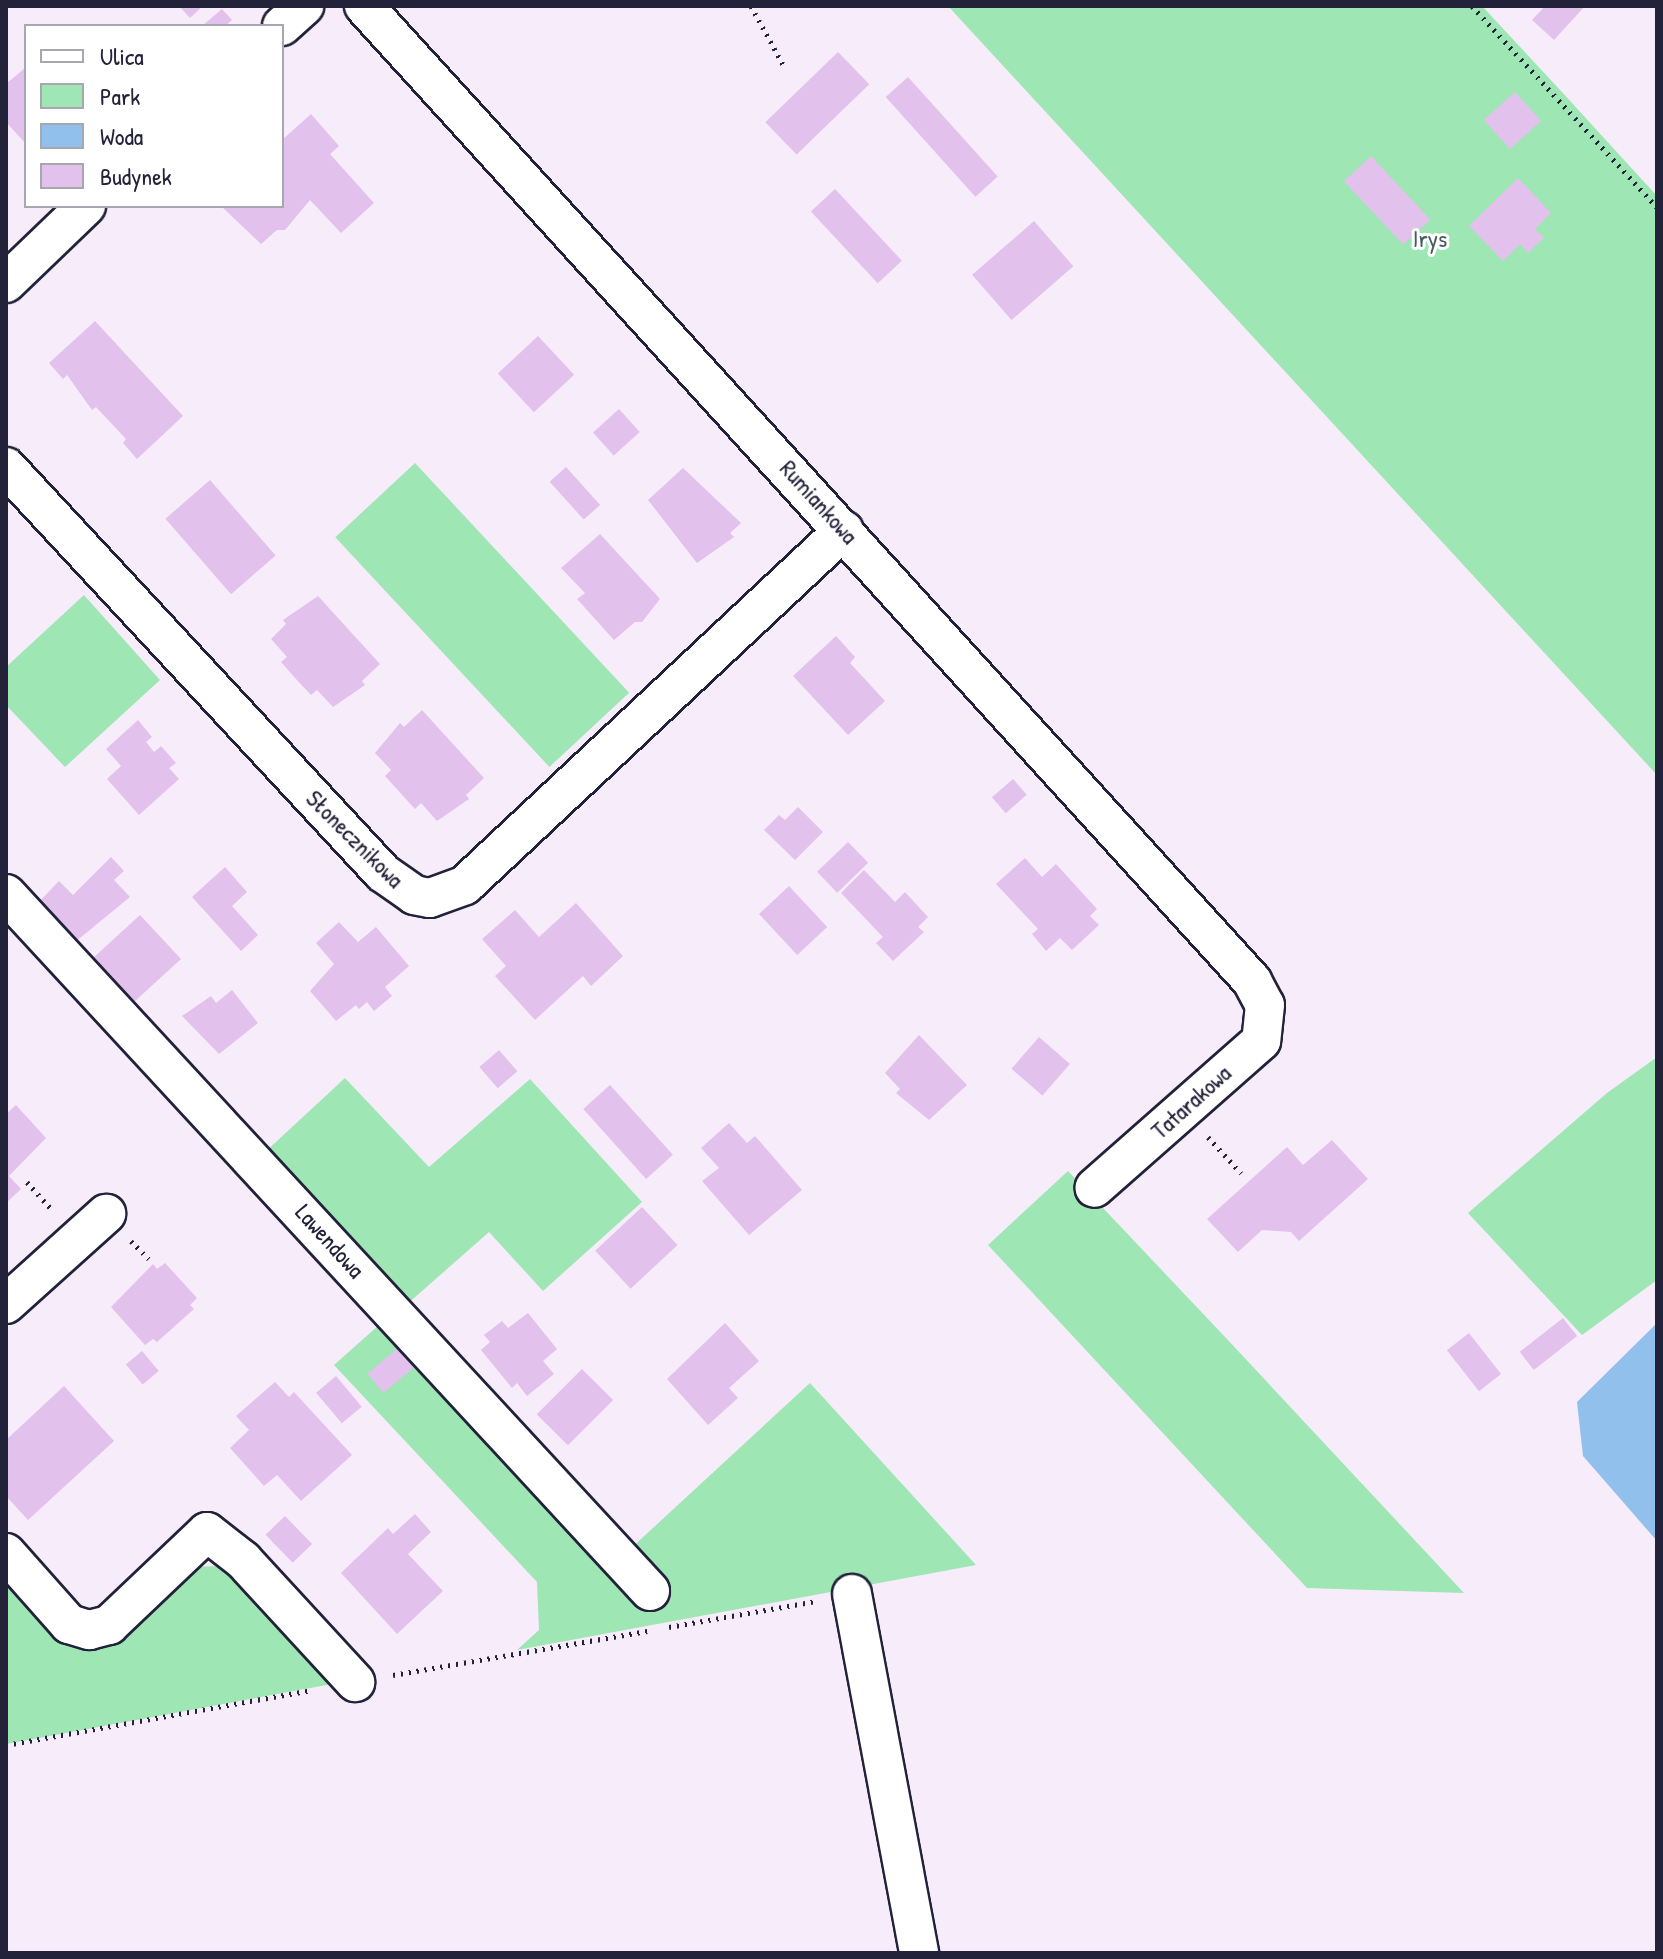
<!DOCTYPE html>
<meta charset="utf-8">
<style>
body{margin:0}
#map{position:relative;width:1663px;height:1959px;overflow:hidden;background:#f7ecfa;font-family:"Patrick Hand",sans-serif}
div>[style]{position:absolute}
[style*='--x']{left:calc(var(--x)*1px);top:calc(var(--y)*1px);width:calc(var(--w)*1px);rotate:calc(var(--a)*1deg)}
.green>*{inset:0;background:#9ee6b4;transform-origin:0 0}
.water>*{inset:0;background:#92c0ec}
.building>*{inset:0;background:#e3c1ed;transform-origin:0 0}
.path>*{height:5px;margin-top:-2.5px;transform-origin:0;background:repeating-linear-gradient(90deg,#22223b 0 2px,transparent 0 8px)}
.roads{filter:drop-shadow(2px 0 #22223b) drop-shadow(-2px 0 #22223b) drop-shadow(0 2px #22223b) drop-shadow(0 -2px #22223b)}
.minor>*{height:38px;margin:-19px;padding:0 19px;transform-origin:19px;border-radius:19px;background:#fff}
span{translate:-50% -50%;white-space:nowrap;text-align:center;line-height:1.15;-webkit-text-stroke:6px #fff;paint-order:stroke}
.park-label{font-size:24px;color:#475d5f}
.street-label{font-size:24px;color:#22223b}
.frame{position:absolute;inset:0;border:8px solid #22223b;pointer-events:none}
.legend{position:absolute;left:24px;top:24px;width:260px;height:184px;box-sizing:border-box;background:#fff;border:2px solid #a7a7b1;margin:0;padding:10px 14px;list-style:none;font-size:24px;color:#22223b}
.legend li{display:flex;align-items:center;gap:16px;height:40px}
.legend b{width:40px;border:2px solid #a7a7b1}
</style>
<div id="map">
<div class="green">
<i style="clip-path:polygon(948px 6px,1482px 6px,1561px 91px,1657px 196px,1657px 775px)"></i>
<i style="left:415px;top:463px;width:314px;height:109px;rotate:47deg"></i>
<i style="clip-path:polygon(84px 595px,160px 680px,65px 767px,6px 705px,6px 667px)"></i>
<i style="clip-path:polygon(1657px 1057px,1657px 1280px,1582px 1335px,1468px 1213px,1607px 1093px)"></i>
<i style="clip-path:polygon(345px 1078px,429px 1167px,530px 1079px,642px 1202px,543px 1291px,489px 1232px,405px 1306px,263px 1154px)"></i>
<i style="clip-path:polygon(1068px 1171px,1226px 1338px,1464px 1593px,1307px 1588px,988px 1245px)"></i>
<i style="clip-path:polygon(388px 1317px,628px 1551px,810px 1383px,976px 1565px,517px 1650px,539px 1630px,537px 1582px,334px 1365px)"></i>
<i style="clip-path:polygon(218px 1566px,252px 1586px,343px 1682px,6px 1744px,6px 1568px,75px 1642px,191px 1567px)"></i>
</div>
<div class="water">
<i style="clip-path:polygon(1657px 1323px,1657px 1541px,1583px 1456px,1577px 1402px)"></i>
</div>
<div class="building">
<i style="clip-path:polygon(179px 6px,203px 6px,190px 18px)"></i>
<i style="clip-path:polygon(1545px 6px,1585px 6px,1554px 40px,1532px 20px)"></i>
<i style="clip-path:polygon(222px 9px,232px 20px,225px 26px,202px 26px)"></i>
<i style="left:838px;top:52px;width:45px;height:101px;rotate:46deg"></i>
<i style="clip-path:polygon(26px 67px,26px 144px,6px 122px,6px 84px)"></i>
<i style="left:908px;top:77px;width:134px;height:30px;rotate:48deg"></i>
<i style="left:1515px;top:92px;width:39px;height:42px;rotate:48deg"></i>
<i style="clip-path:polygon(311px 114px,339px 146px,330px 154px,374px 203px,341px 233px,310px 200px,285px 230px,277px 230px,261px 244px,221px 206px,282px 206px,282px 140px)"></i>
<i style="left:1371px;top:156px;width:87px;height:37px;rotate:47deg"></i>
<i style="clip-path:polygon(1518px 178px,1551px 213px,1535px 229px,1544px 238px,1528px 253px,1520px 244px,1503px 261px,1469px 226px)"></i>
<i style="left:835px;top:189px;width:98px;height:33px;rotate:47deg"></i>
<i style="left:1034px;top:221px;width:60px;height:82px;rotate:49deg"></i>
<i style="clip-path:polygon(95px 321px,183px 416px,137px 459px,123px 443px,126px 439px,96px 407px,92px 410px,67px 375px,63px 379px,49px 363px)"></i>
<i style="left:538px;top:336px;width:53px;height:55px;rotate:47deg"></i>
<i style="left:619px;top:409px;width:31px;height:35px;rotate:48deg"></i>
<i style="left:566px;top:467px;width:51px;height:22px;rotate:48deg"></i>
<i style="clip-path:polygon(683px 468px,741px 523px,730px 533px,734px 537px,697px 563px,648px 500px)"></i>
<i style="left:210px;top:480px;width:100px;height:59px;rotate:49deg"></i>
<i style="clip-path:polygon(600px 534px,660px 599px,642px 622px,635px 622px,614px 640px,577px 599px,585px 593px,561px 568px)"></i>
<i style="clip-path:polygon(318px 596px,380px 664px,362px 681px,365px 685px,333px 707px,317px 690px,311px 695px,296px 679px,281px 662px,287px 657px,271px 639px,286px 624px,283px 620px)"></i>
<i style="clip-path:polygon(836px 636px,855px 657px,850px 663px,885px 701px,848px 735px,793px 676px)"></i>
<i style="clip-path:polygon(422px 710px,484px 778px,466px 795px,469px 799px,437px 821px,421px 803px,415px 809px,385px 776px,391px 770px,375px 753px,400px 723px,404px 727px)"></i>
<i style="clip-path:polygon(138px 720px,152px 737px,146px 742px,154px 752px,161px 746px,176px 763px,169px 768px,179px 779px,139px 815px,107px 779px,121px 766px,106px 749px)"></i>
<i style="left:1013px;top:779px;width:21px;height:28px;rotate:49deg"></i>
<i style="clip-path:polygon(798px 807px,823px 832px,795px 860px,764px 830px,779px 815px,785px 820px)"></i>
<i style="left:848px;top:842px;width:29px;height:43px;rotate:46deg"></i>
<i style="clip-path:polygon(111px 857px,124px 871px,114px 880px,130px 897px,69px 947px,33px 908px,59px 881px,73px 895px)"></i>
<i style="clip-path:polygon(1025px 858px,1042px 877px,1056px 864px,1097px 909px,1090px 916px,1099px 925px,1072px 950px,1060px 938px,1046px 951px,1032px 934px,1038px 929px,996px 884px)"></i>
<i style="clip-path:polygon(225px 867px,247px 892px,232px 906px,258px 935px,241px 951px,192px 897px)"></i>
<i style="clip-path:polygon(864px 870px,895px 902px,905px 892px,928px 917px,918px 927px,924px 932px,893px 961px,876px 943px,883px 937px,841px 893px)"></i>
<i style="left:789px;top:886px;width:56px;height:41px;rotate:47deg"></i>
<i style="clip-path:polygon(576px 903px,623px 956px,591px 986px,583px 976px,535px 1020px,495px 976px,506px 966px,482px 939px,515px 910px,539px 937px)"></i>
<i style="clip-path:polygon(140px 915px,181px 959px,134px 1002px,124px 991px,115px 999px,100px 983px,109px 975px,93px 958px)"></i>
<i style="clip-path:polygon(339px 922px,358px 942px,376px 927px,409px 966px,385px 987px,392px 996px,374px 1011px,367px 1002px,359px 1009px,356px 1005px,336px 1021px,310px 991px,334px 964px,316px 943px)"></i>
<i style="clip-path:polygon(232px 990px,258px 1023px,219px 1054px,182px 1016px,211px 996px,216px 1003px)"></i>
<i style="clip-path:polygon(919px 1035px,967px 1085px,929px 1120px,896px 1093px,900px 1089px,885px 1073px)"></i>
<i style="left:1039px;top:1037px;width:41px;height:42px;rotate:41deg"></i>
<i style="left:499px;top:1050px;width:28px;height:26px;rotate:49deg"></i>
<i style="left:610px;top:1085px;width:94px;height:36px;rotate:48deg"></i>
<i style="clip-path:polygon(16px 1105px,46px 1138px,9px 1176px,21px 1189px,6px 1203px,6px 1114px)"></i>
<i style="clip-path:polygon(729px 1123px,747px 1143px,755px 1136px,802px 1190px,749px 1235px,702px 1181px,719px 1168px,701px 1148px)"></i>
<i style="clip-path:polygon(1332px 1140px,1368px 1179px,1299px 1241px,1291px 1232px,1262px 1230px,1238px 1252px,1207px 1219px,1287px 1147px,1303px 1165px)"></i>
<i style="left:642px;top:1207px;width:52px;height:64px;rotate:47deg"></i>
<i style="clip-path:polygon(165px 1263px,197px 1298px,190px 1305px,194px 1309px,157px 1342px,153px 1339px,145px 1345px,111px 1307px,153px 1264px,157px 1269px)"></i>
<i style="clip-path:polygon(528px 1313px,557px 1349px,543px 1361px,554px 1374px,527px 1396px,517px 1383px,512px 1388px,481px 1350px,490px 1342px,484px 1335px,502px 1321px,508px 1328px)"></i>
<i style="left:1563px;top:1318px;width:23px;height:55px;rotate:52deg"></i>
<i style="clip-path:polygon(725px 1323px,759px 1361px,729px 1388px,738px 1398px,708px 1425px,667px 1379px)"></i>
<i style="left:1469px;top:1333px;width:52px;height:28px;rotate:52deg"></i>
<i style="left:398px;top:1348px;width:25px;height:40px;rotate:50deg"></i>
<i style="left:142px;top:1351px;width:26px;height:21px;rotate:50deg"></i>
<i style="left:582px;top:1369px;width:44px;height:64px;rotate:45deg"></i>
<i style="left:336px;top:1376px;width:40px;height:26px;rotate:50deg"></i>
<i style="clip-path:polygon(275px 1382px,289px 1397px,294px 1392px,352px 1455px,301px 1501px,277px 1475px,264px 1486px,230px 1448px,249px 1430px,236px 1416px)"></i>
<i style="clip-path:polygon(64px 1386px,114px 1441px,28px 1520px,6px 1496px,6px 1440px)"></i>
<i style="clip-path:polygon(415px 1514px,431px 1532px,408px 1554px,443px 1591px,397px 1634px,341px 1573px,388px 1528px,393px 1534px)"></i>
<i style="left:285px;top:1516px;width:39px;height:27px;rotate:46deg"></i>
</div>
<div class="path">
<i style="--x:751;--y:6;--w:71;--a:61.3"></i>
<i style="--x:1472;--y:6;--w:273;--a:47.4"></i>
<i style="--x:1208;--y:1137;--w:49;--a:47.5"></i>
<i style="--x:27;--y:1182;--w:39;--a:48"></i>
<i style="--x:131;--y:1241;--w:25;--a:45"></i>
<i style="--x:669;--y:1627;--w:149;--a:-10"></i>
<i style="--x:393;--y:1675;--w:258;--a:-9.8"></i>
<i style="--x:6;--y:1745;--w:311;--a:-10.2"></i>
</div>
<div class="roads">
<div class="minor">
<i style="--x:364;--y:6;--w:1319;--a:47.67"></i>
<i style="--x:1252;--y:981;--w:27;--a:62"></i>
<i style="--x:1265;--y:1005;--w:36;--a:96"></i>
<i style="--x:1261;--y:1041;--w:222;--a:138.6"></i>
<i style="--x:282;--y:26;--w:30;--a:-42"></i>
<i style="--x:6;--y:283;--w:111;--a:-43.9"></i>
<i style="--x:6;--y:467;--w:554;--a:47.12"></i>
<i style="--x:383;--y:873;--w:38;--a:35"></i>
<i style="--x:414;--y:895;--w:16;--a:11"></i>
<i style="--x:430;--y:898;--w:37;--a:-20"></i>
<i style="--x:465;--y:885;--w:519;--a:-43.13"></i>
<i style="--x:6;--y:894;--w:949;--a:47.26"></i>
<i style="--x:6;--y:1304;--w:135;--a:-42"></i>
<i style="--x:6;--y:1553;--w:95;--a:48.4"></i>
<i style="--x:69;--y:1624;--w:21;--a:17"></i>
<i style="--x:89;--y:1630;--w:21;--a:-14"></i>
<i style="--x:109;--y:1625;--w:135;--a:-43.5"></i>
<i style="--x:207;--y:1532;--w:46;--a:37.9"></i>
<i style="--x:243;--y:1560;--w:166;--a:47.4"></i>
<i style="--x:852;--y:1594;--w:365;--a:79.4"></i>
</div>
</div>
<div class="park-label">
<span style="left:1430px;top:239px">Irys</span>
</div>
<div class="street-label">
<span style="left:819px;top:502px;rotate:48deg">Rumiankowa</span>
<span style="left:355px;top:839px;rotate:45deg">Słonecznikowa</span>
<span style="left:1191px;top:1102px;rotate:-42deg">Tatarakowa</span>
<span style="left:330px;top:1241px;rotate:48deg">Lawendowa</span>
</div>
<div class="frame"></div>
<ul class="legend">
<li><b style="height:10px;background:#fff"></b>Ulica</li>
<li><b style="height:22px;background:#9ee6b4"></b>Park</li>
<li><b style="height:22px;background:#92c0ec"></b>Woda</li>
<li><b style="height:22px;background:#e3c1ed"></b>Budynek</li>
</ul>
</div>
